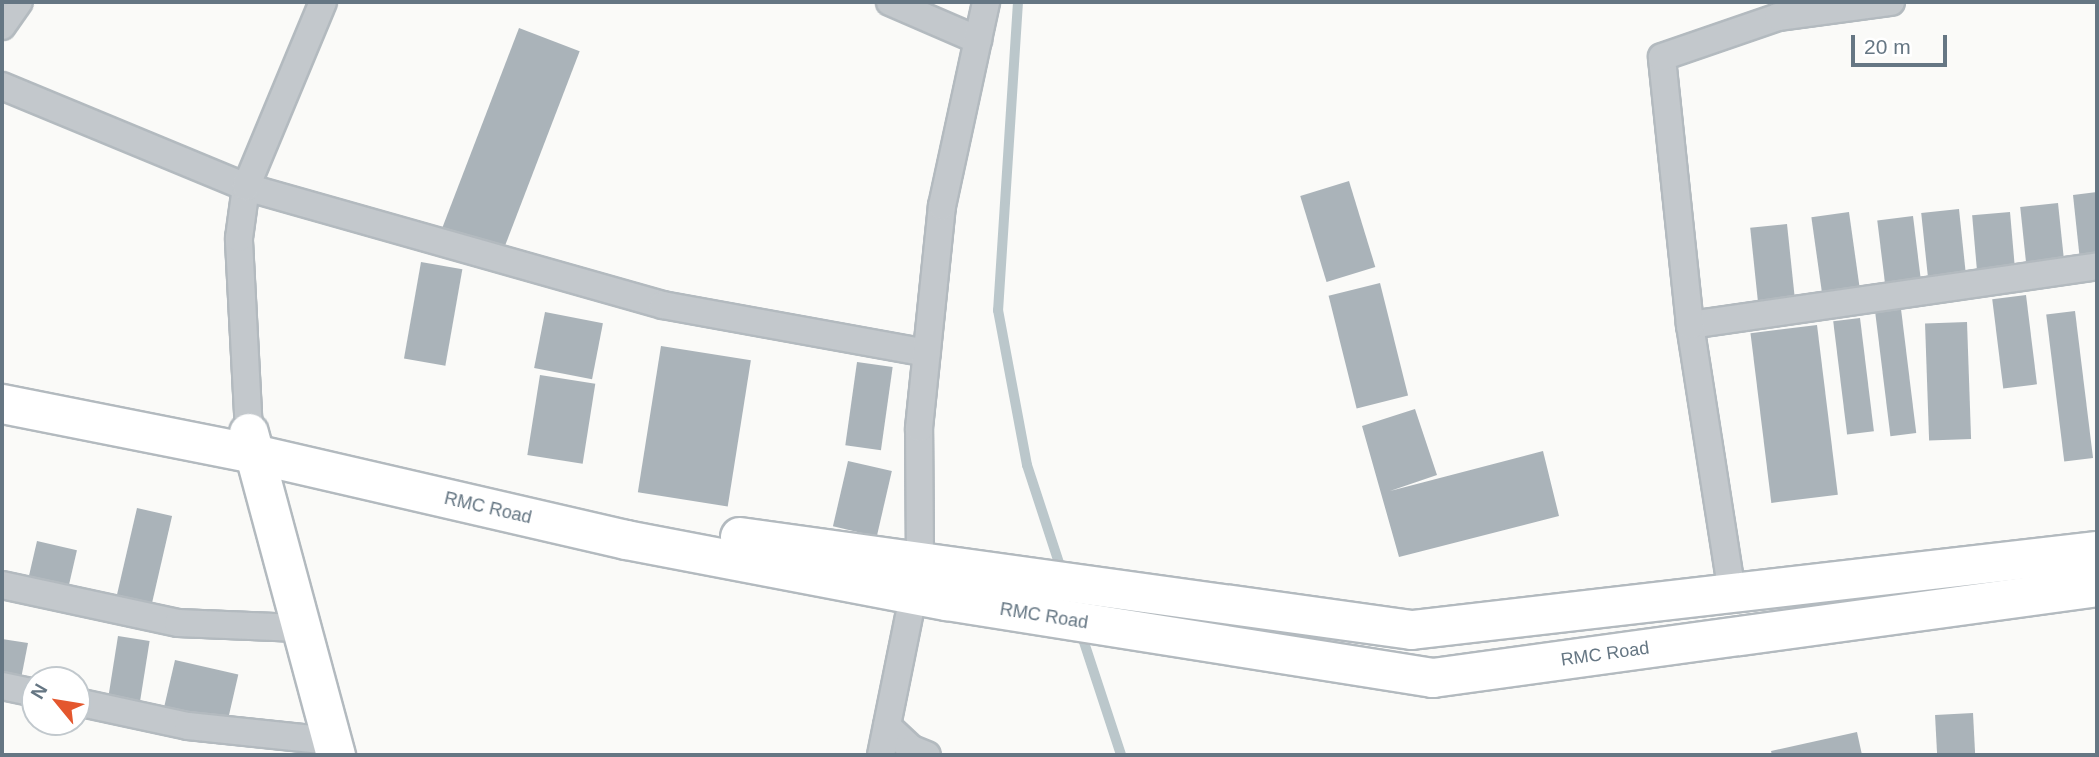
<!DOCTYPE html>
<style>
body{margin:0}
#map{position:relative;width:2099px;height:757px;overflow:hidden;background:#fafaf8;font-family:Arial,sans-serif}
div>[style]{position:absolute}
[style*='--x']{left:calc(var(--x)*1px);top:calc(var(--y)*1px);width:calc(var(--w)*1px);rotate:calc(var(--a)*1deg)}
.stream>*{height:10px;margin:-5px;padding:0 5px;transform-origin:5px;border-radius:5px;background:#bbc7cb}
.building>*{inset:0;background:#aab3b9;transform-origin:0 0}
.roads{filter:drop-shadow(2px 0 #b3babf) drop-shadow(-2px 0 #b3babf) drop-shadow(0 2px #b3babf) drop-shadow(0 -2px #b3babf)}
.street>*{height:26px;margin:-13px;padding:0 13px;transform-origin:13px;border-radius:13px;background:#c3c8cc}
.secondary>*{height:38px;margin:-19px;padding:0 19px;transform-origin:19px;border-radius:19px;background:#fff}
span{translate:-50% -50%;white-space:nowrap;text-align:center;line-height:1.15;-webkit-text-stroke:7px #fff;paint-order:stroke}
.street-label{font-size:18px;color:#657683}
.frame{position:absolute;inset:0;border:4px solid #657683;pointer-events:none}
.north{position:absolute;left:21px;top:666px;width:70px;height:70px;box-sizing:border-box;background:#fff;border:2px solid #c1c8cd;border-radius:50%;rotate:300deg;font-size:19px;font-weight:700;line-height:28px;text-align:center;color:#657683}
.north::after{content:'';display:block;margin:auto;width:24px;height:32px;background:#e4572e;clip-path:polygon(50% 0,100% 100%,50% 72%,0 100%)}
.scale{position:absolute;left:1851px;top:35px;width:96px;height:32px;box-sizing:border-box;border:4px solid #657683;border-top:0;padding-left:9px;font-size:21px;line-height:24px;white-space:nowrap;color:#657683;-webkit-text-stroke:5px #fff;paint-order:stroke}
</style>
<div id="map">
<div class="stream">
<i style="--x:1018;--y:2;--w:309;--a:93.7"></i>
<i style="--x:998;--y:310;--w:158;--a:79.4"></i>
<i style="--x:1027;--y:465;--w:113;--a:71.9"></i>
<i style="--x:1081;--y:633;--w:128;--a:71.8"></i>
</div>
<div class="building">
<i style="left:519px;top:28px;width:65px;height:221px;rotate:21deg"></i>
<i style="left:1349px;top:181px;width:90px;height:51px;rotate:73deg"></i>
<i style="clip-path:polygon(2097px 192px,2097px 268px,2081px 270px,2073px 195px)"></i>
<i style="left:2058px;top:203px;width:75px;height:38px;rotate:84deg"></i>
<i style="left:1959px;top:209px;width:75px;height:38px;rotate:84deg"></i>
<i style="left:1849px;top:212px;width:75px;height:38px;rotate:82deg"></i>
<i style="left:2010px;top:212px;width:76px;height:38px;rotate:85deg"></i>
<i style="left:1913px;top:216px;width:78px;height:36px;rotate:83deg"></i>
<i style="left:1787px;top:224px;width:75px;height:37px;rotate:84deg"></i>
<i style="left:421px;top:262px;width:42px;height:98px;rotate:10deg"></i>
<i style="left:1380px;top:283px;width:116px;height:53px;rotate:76deg"></i>
<i style="left:2026px;top:295px;width:90px;height:34px;rotate:83deg"></i>
<i style="left:1901px;top:309px;width:125px;height:26px;rotate:83deg"></i>
<i style="left:2075px;top:311px;width:148px;height:29px;rotate:83deg"></i>
<i style="left:545px;top:312px;width:59px;height:57px;rotate:11deg"></i>
<i style="left:1860px;top:318px;width:114px;height:27px;rotate:83deg"></i>
<i style="left:1967px;top:322px;width:117px;height:42px;rotate:88deg"></i>
<i style="left:1817px;top:325px;width:171px;height:67px;rotate:83deg"></i>
<i style="left:661px;top:346px;width:91px;height:148px;rotate:9deg"></i>
<i style="left:857px;top:362px;width:36px;height:84px;rotate:8deg"></i>
<i style="left:540px;top:375px;width:56px;height:81px;rotate:9deg"></i>
<i style="clip-path:polygon(1415px 409px,1437px 475px,1390px 491px,1543px 451px,1559px 516px,1399px 557px,1362px 426px)"></i>
<i style="left:848px;top:461px;width:45px;height:67px;rotate:13deg"></i>
<i style="left:137px;top:508px;width:36px;height:105px;rotate:13deg"></i>
<i style="left:37px;top:541px;width:41px;height:50px;rotate:13deg"></i>
<i style="left:118px;top:636px;width:32px;height:75px;rotate:9deg"></i>
<i style="clip-path:polygon(2px 639px,28px 643px,19px 689px,2px 686px)"></i>
<i style="left:175px;top:660px;width:65px;height:58px;rotate:13deg"></i>
<i style="left:1973px;top:713px;width:42px;height:38px;rotate:87deg"></i>
<i style="clip-path:polygon(1857px 732px,1862px 755px,1772px 755px,1771px 751px)"></i>
</div>
<div class="roads">
<div class="street">
<i style="--x:890;--y:2;--w:96;--a:23.4"></i>
<i style="--x:2;--y:26;--w:29;--a:-55"></i>
<i style="--x:2;--y:86;--w:264;--a:22.5"></i>
<i style="--x:246;--y:187;--w:433;--a:15.8"></i>
<i style="--x:663;--y:305;--w:268;--a:10.3"></i>
<i style="--x:1690;--y:325;--w:411;--a:-8.2"></i>
<i style="--x:249;--y:432;--w:194;--a:-93"></i>
<i style="--x:239;--y:238;--w:51;--a:-82.2"></i>
<i style="--x:246;--y:187;--w:200;--a:-67.4"></i>
<i style="--x:2;--y:585;--w:180;--a:12.2"></i>
<i style="--x:178;--y:623;--w:121;--a:2.4"></i>
<i style="--x:1732;--y:593;--w:271;--a:-98.9"></i>
<i style="--x:1690;--y:325;--w:269;--a:-96"></i>
<i style="--x:1662;--y:57;--w:123;--a:-19"></i>
<i style="--x:1778;--y:17;--w:114;--a:-7.6"></i>
<i style="--x:2;--y:686;--w:34;--a:12"></i>
<i style="--x:77;--y:702;--w:114;--a:12.2"></i>
<i style="--x:188;--y:726;--w:144;--a:6"></i>
<i style="--x:887;--y:726;--w:34;--a:43"></i>
<i style="--x:912;--y:749;--w:16;--a:22"></i>
<i style="--x:881;--y:755;--w:198;--a:-78.6"></i>
<i style="--x:920;--y:561;--w:133;--a:-90.4"></i>
<i style="--x:919;--y:428;--w:223;--a:-84.1"></i>
<i style="--x:942;--y:206;--w:209;--a:-77.8"></i>
</div>
<div class="secondary">
<i style="--x:2;--y:404;--w:257;--a:11.2"></i>
<i style="--x:254;--y:454;--w:382;--a:13"></i>
<i style="--x:626;--y:540;--w:327;--a:10.8"></i>
<i style="--x:947;--y:601;--w:492;--a:9"></i>
<i style="--x:1433;--y:678;--w:670;--a:-7.8"></i>
<i style="--x:249;--y:433;--w:334;--a:74.9"></i>
<i style="--x:740;--y:537;--w:678;--a:7.88"></i>
<i style="--x:1412;--y:630;--w:690;--a:-6.58"></i>
</div>
</div>
<div class="street-label">
<span style="left:488px;top:508px;rotate:13deg">RMC Road</span>
<span style="left:1044px;top:616px;rotate:9deg">RMC Road</span>
<span style="left:1605px;top:654px;rotate:-8deg">RMC Road</span>
</div>
<div class="frame"></div>
<div class="north">N</div>
<div class="scale">20 m</div>
</div>
